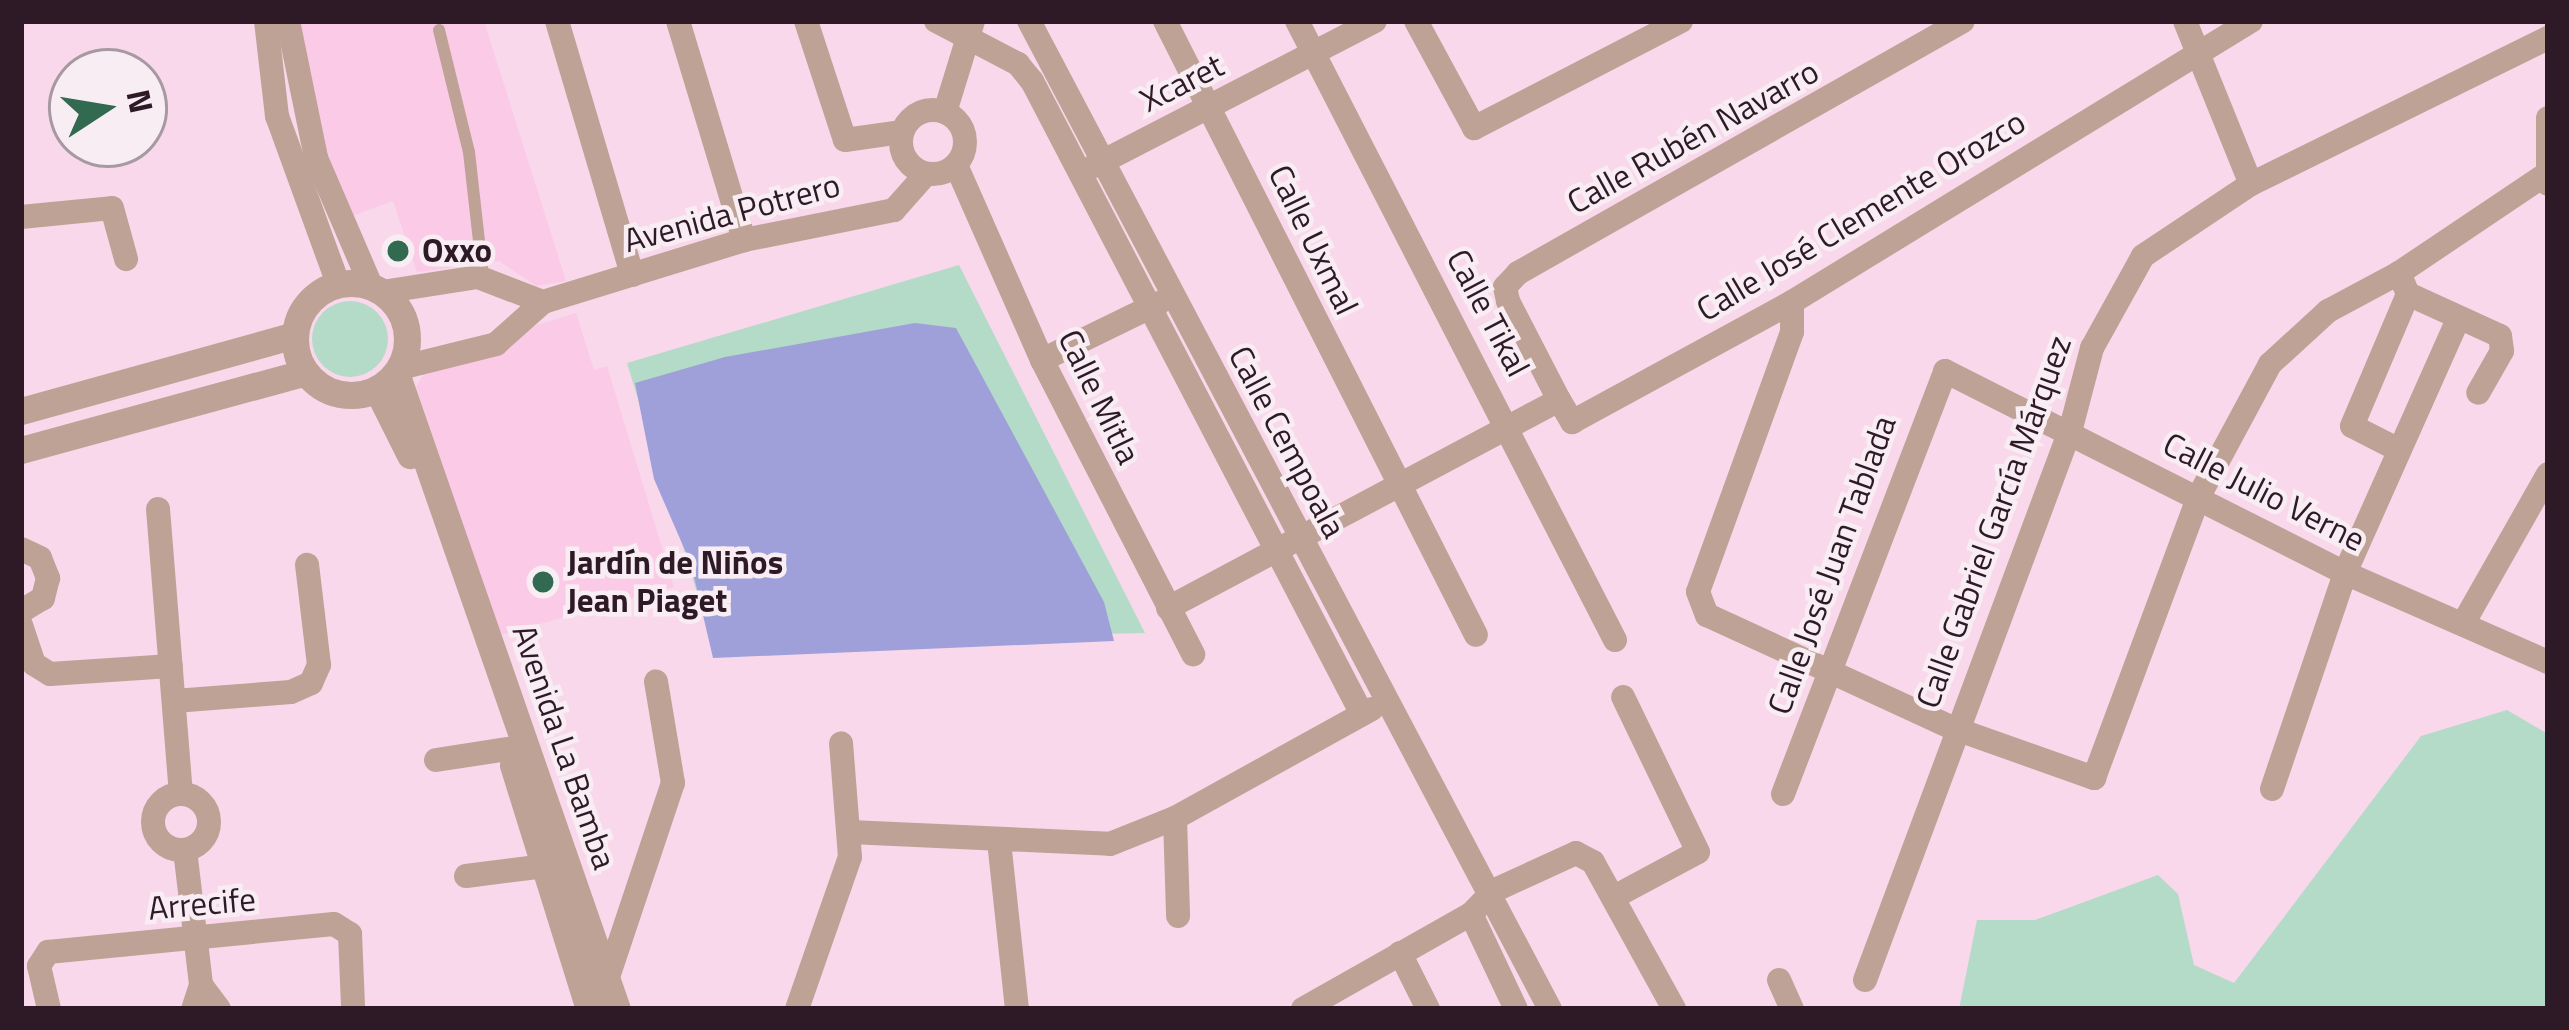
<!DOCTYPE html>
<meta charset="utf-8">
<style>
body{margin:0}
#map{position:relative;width:2569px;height:1030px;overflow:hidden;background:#f9d8eb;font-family:"Titillium Web",sans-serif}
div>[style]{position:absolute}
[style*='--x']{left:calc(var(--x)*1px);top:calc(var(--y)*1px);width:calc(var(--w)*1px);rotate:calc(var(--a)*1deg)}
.built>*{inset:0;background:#fbcae6}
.green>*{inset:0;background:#b3dbc7}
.round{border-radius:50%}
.water>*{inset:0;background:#9fa0d9}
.service>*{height:12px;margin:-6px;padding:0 6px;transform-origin:6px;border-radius:6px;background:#bea296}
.minor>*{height:24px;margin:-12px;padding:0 12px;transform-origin:12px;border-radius:12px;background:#bea296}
.minor>.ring{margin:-12px;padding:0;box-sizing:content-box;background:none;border:24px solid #bea296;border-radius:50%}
.tertiary>*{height:27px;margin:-13.5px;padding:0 13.5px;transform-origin:13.5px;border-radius:13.5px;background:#bea296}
.tertiary>.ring{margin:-13.5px;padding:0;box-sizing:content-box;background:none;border:27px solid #bea296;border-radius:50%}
.dots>*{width:33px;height:33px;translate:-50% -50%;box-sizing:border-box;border:6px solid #f8edf3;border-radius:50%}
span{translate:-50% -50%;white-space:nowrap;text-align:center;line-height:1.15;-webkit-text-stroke:9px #f8edf3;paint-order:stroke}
.street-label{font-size:33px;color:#2e1a26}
.poi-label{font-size:33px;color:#2e1a26;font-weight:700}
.left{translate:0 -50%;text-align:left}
.frame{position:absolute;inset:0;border:24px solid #2e1a26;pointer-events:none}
.north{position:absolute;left:48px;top:48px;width:120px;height:120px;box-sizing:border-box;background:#f8edf3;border:3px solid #a799a1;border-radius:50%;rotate:78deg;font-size:33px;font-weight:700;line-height:48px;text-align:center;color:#2e1a26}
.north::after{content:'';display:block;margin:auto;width:42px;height:54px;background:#316951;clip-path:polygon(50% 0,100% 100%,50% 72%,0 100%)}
</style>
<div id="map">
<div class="built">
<i style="clip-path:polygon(297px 21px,484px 21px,566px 281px,536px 286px,499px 261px,417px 272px,393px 201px,352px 216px,322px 141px)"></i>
<i style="clip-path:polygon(576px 313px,594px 370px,607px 366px,674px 587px,500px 635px,416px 387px,425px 372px,502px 354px,531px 327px)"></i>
</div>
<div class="green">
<i style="clip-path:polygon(959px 265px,1145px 633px,712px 642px,627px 363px)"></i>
<i class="round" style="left:312px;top:301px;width:76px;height:76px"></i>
<i style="clip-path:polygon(2507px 710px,2548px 734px,2548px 1009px,1959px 1009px,1977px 920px,2035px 920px,2158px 875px,2178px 894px,2194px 965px,2234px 983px,2421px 736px)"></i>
</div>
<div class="water">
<i style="clip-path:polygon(915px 323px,956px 328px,1104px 602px,1114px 641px,713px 658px,691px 564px,654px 479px,635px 383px,725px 357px)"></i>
</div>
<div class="service">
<i style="--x:439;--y:30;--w:126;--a:76.2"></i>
<i style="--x:469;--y:152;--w:125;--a:83.6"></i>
</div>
<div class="minor">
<i style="--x:266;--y:21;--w:96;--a:83.4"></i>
<i style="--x:277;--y:116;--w:179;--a:70"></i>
<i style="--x:288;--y:21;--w:140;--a:78.4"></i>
<i style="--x:316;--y:158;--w:139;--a:66.7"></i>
<i style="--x:557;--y:21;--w:265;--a:73.5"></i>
<i style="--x:678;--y:21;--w:229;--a:73.2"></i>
<i style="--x:806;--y:21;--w:125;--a:71.9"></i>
<i style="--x:845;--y:140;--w:58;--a:-8"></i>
<i style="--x:936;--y:21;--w:93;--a:27.7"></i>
<i style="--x:1018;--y:64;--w:22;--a:51"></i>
<i style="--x:1032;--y:81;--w:714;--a:62.47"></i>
<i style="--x:1029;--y:21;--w:1117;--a:62.2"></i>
<i style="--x:1165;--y:21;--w:688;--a:63.14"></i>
<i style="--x:1297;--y:21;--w:696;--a:62.81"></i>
<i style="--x:1416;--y:21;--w:122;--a:61.5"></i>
<i style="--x:1474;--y:128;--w:233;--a:-27.3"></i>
<i style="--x:2185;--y:21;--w:176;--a:68"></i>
<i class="ring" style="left:901px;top:110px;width:40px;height:40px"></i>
<i style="--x:945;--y:112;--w:95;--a:-72.9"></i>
<i style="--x:2548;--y:118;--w:66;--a:90"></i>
<i style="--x:956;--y:165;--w:213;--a:66.2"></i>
<i style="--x:1042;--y:360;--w:331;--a:62.8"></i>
<i style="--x:1094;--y:166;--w:316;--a:-27.3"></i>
<i style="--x:21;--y:217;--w:91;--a:-5.6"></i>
<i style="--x:112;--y:208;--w:53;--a:74.6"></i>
<i style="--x:382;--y:292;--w:97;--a:-8.9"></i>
<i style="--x:478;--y:277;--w:70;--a:21"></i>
<i style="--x:2408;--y:294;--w:101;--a:24.5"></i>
<i style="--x:2500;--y:336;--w:15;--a:82"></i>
<i style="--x:2502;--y:351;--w:48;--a:119.7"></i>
<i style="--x:1792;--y:302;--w:30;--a:90"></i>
<i style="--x:1792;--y:332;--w:276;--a:109.9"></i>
<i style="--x:1698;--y:592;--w:25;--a:69"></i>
<i style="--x:1707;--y:615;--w:271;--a:24.7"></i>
<i style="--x:1953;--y:728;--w:150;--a:19.5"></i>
<i style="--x:2094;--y:778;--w:301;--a:-69.6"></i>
<i style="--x:2199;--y:496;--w:150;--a:-61.7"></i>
<i style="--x:2270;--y:364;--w:79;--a:-42.4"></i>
<i style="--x:2328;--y:311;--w:81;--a:-28.2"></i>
<i style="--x:2399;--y:273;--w:179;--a:-33.9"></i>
<i style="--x:1042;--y:360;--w:130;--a:-26"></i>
<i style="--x:400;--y:368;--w:99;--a:-14"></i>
<i style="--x:496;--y:344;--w:63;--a:-41.8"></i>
<i style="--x:543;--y:302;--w:210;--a:-17.1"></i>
<i style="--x:744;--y:240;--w:153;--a:-11.3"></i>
<i style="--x:894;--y:210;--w:48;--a:-48.4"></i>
<i style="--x:1559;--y:400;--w:111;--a:-117.3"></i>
<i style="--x:1508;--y:301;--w:14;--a:-102"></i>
<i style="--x:1505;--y:287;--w:19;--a:-47"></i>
<i style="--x:1518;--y:273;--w:511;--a:-29.52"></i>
<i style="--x:2395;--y:448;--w:48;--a:-152.9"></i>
<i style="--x:2352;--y:426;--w:143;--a:-67"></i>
<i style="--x:2408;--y:294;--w:23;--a:-113"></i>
<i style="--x:158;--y:509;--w:285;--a:85.4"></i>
<i style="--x:21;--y:549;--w:21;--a:25"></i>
<i style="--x:40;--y:558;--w:22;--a:68"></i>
<i style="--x:48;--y:578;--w:21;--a:104"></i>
<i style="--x:43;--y:598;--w:26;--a:149"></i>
<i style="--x:1168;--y:608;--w:443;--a:-28"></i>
<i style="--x:1559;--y:400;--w:26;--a:59"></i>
<i style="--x:1572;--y:422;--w:251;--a:-28.6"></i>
<i style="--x:1792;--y:302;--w:538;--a:-31.47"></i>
<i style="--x:2464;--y:622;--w:170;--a:-60.4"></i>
<i style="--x:21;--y:625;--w:41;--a:71.6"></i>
<i style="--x:34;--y:664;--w:19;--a:32"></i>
<i style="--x:50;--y:674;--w:121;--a:-3.8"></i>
<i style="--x:174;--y:701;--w:117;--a:-4.4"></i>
<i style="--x:291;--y:692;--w:22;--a:-24"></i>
<i style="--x:311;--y:683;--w:20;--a:-66"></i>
<i style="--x:319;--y:665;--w:101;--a:-96.8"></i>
<i style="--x:436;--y:760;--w:73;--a:-8.7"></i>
<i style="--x:2272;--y:789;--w:228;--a:-71.3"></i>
<i style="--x:2345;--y:573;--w:278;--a:-66"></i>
<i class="ring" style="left:153px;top:794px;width:32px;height:32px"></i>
<i style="--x:1783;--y:794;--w:453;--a:-69"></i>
<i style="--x:1945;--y:371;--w:448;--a:26.8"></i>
<i style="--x:2345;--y:573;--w:222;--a:23.7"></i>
<i style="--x:1175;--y:818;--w:98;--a:88.2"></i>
<i style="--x:850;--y:832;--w:260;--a:2.6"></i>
<i style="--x:1110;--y:844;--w:70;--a:-21.8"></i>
<i style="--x:1175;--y:818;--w:225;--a:-29"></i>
<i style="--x:999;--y:841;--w:169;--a:83.9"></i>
<i style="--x:185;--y:850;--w:136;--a:83.2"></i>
<i style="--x:201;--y:985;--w:25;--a:108"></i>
<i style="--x:466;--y:876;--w:80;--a:-7.2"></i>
<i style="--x:1614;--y:897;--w:95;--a:-28.2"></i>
<i style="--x:1698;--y:852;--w:172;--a:-115.8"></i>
<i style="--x:1471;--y:914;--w:105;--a:64.7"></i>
<i style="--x:1400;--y:953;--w:63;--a:63.4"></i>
<i style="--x:607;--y:980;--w:208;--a:-71.5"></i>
<i style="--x:673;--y:783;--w:103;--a:-99.5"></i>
<i style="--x:1779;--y:980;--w:32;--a:66"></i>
<i style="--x:1865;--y:980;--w:589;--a:-69.54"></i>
<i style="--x:2071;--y:428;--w:83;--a:-75.3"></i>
<i style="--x:2092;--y:348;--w:105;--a:-61"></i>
<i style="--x:2143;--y:256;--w:130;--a:-33.7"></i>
<i style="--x:2251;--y:184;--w:331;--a:-26.2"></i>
<i style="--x:201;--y:985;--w:30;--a:53"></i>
<i style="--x:49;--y:1009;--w:44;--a:-103.1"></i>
<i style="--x:39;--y:966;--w:17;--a:-57"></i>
<i style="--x:48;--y:952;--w:287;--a:-5.6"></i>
<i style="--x:334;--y:924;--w:19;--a:32"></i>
<i style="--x:350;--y:934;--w:72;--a:87.6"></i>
<i style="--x:797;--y:1009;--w:161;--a:-70.8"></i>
<i style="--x:850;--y:857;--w:114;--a:-94.5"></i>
<i style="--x:1303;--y:1009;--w:193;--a:-29.5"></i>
<i style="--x:1471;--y:914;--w:32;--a:-46"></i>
<i style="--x:1493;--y:891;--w:91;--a:-24.6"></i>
<i style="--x:1576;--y:853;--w:19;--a:28"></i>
<i style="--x:1593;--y:862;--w:168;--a:61.1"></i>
</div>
<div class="tertiary">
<i class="ring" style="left:295px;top:283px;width:85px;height:85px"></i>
<i style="--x:396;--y:373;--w:673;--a:70.84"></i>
<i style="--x:377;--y:389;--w:74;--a:63.4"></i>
<i style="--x:21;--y:411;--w:284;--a:-15.5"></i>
<i style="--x:21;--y:450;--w:295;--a:-15.3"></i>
<i style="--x:513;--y:765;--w:256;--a:72.7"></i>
</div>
<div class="dots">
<i style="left:398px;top:251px;background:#316951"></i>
<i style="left:543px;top:582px;background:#316951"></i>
</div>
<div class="street-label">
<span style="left:1182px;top:83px;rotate:-27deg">Xcaret</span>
<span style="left:1693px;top:137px;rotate:-29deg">Calle Rubén Navarro</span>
<span style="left:732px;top:213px;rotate:-15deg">Avenida Potrero</span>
<span style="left:1861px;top:216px;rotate:-31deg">Calle José Clemente Orozco</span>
<span style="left:1313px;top:240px;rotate:64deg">Calle Uxmal</span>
<span style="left:1488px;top:313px;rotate:62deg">Calle Tikal</span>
<span style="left:1099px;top:397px;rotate:64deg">Calle Mitla</span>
<span style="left:1287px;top:442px;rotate:62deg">Calle Cempoala</span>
<span style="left:2264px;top:492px;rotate:27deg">Calle Julio Verne</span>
<span style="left:1994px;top:522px;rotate:-70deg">Calle Gabriel García Márquez</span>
<span style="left:1832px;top:565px;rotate:-70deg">Calle José Juan Tablada</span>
<span style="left:564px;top:747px;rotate:71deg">Avenida La Bamba</span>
<span style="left:202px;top:904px;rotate:-5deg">Arrecife</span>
</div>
<div class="poi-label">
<span class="left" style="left:422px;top:251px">Oxxo</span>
<span class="left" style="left:567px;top:582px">Jardín de Niños<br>Jean Piaget</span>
</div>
<div class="frame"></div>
<div class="north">N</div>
</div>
